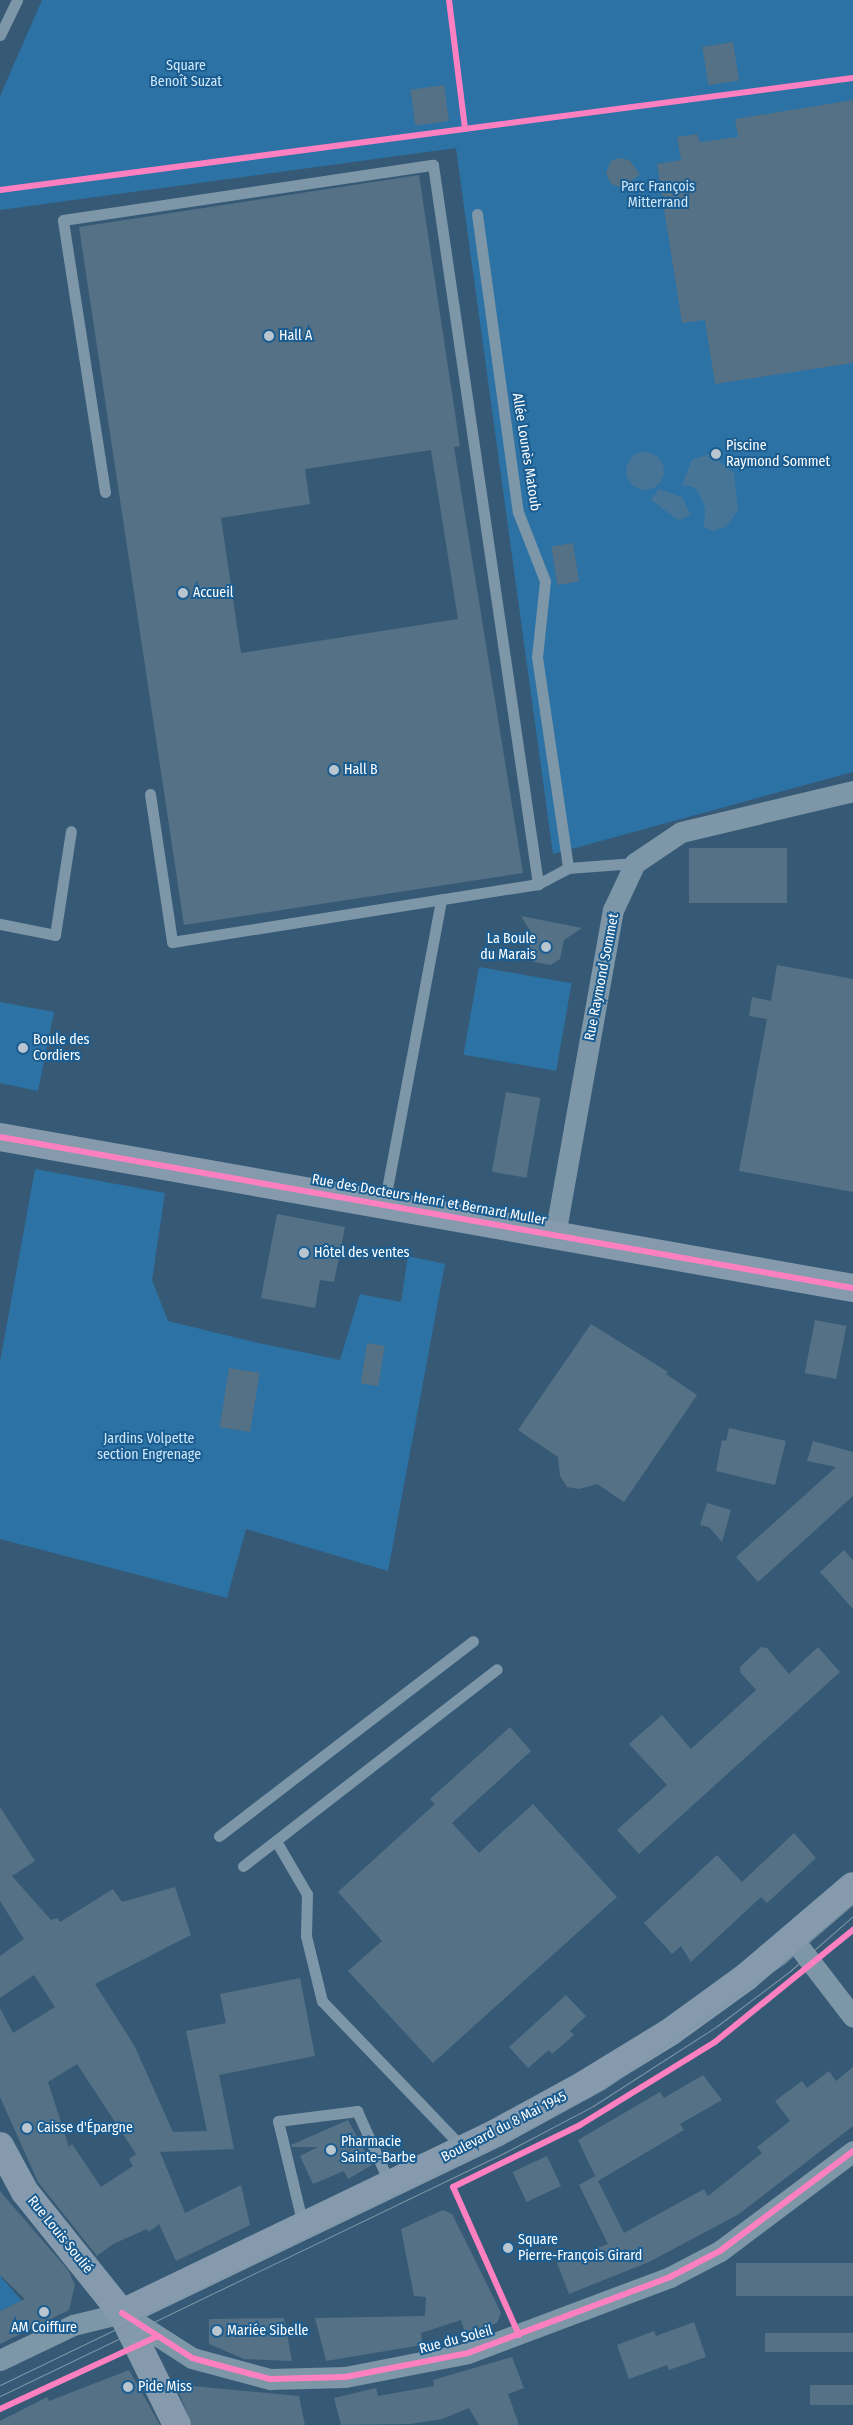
<!DOCTYPE html>
<meta charset="utf-8">
<style>
body{margin:0}
#map{position:relative;width:853px;height:2425px;overflow:hidden;background:#365a75;font-family:"Fira Sans Condensed",sans-serif}
div>[style]{position:absolute}
[style*='--x']{left:calc(var(--x)*1px);top:calc(var(--y)*1px);width:calc(var(--w)*1px);rotate:calc(var(--a)*1deg)}
.green>*{inset:0;background:#2c72a5;transform-origin:0 0}
.water>*{inset:0;background:#477598}
.round{border-radius:50%}
.building>*{inset:0;background:#547186;transform-origin:0 0}
.lane>*{height:11px;margin:-5.5px;padding:0 5.5px;transform-origin:5.5px;border-radius:5.5px;background:#7d96a8}
.street>*{height:21px;margin:-10.5px;padding:0 10.5px;transform-origin:10.5px;border-radius:10.5px;background:#7d96a8}
.secondary>*{height:28px;margin:-14px;padding:0 14px;transform-origin:14px;border-radius:14px;background:#859bad}
.tram>*{height:1px;margin:-0.5px;padding:0 0.5px;transform-origin:0.5px;border-radius:0.5px;background:#7e96a7}
.cycleway>*{height:6px;margin:-3px;padding:0 3px;transform-origin:3px;border-radius:3px;background:#ff80c0}
.dots>*{width:14px;height:14px;translate:-50% -50%;box-sizing:border-box;border:2px solid #1b5d90;border-radius:50%}
span{translate:-50% -50%;white-space:nowrap;text-align:center;line-height:1.15;-webkit-text-stroke:4px #1b5d90;paint-order:stroke}
.park-label{font-size:14px;color:#cfe8fa}
.poi-label{font-size:14px;color:#fff}
.left{translate:0 -50%;text-align:left}
.right{translate:-100% -50%;text-align:right}
.street-label{font-size:14px;color:#fff}
</style>
<div id="map">
<div class="green">
<i style="clip-path:polygon(42px 0,853px 0,853px 772px,553px 854px,456px 148px,0 210px,0 96px)"></i>
<i style="left:479px;top:967px;width:94px;height:89px;rotate:10deg"></i>
<i style="clip-path:polygon(0 1002px,54px 1012px,38px 1091px,0 1083px)"></i>
<i style="clip-path:polygon(35px 1169px,165px 1193px,152px 1280px,168px 1321px,254px 1342px,340px 1360px,360px 1294px,401px 1302px,408px 1256px,445px 1264px,388px 1571px,246px 1529px,227px 1598px,0 1539px,0 1362px)"></i>
<i style="clip-path:polygon(0 2261px,7px 2271px,1px 2277px,22px 2301px,0 2311px)"></i>
</div>
<div class="water">
<i class="round" style="left:626px;top:452px;width:38px;height:38px"></i>
<i style="clip-path:polygon(710px 454px,734px 473px,738px 510px,726px 527px,713px 531px,704px 527px,705px 509px,700px 495px,693px 487px,682px 485px,692px 459px)"></i>
<i style="clip-path:polygon(659px 489px,682px 497px,690px 514px,679px 521px,651px 500px)"></i>
</div>
<div class="building">
<i style="left:733px;top:42px;width:39px;height:31px;rotate:81deg"></i>
<i style="left:444px;top:85px;width:36px;height:34px;rotate:82deg"></i>
<i style="clip-path:polygon(853px 100px,853px 363px,715px 384px,705px 320px,682px 323px,657px 164px,681px 160px,677px 137px,697px 134px,700px 142px,738px 137px,735px 119px)"></i>
<i style="clip-path:polygon(618px 158px,629px 160px,640px 174px,623px 188px,611px 184px,606px 173px,611px 161px)"></i>
<i style="clip-path:polygon(evenodd,419px 175px,460px 446px,454px 447px,523px 873px,184px 925px,79px 227px,419px 175px,431px 450px,458px 619px,241px 653px,221px 518px,310px 504px,305px 469px,431px 450px)"></i>
<i style="left:573px;top:543px;width:39px;height:22px;rotate:81deg"></i>
<i style="left:787px;top:848px;width:55px;height:98px;rotate:90deg"></i>
<i style="clip-path:polygon(521px 916px,582px 928px,564px 940px,560px 959px,551px 965px,534px 962px,528px 953px,532px 934px)"></i>
<i style="clip-path:polygon(777px 965px,853px 979px,853px 1192px,739px 1171px,767px 1019px,749px 1016px,752px 997px,771px 1001px)"></i>
<i style="left:506px;top:1092px;width:35px;height:81px;rotate:10deg"></i>
<i style="clip-path:polygon(277px 1214px,345px 1227px,334px 1282px,320px 1280px,315px 1308px,261px 1298px)"></i>
<i style="left:815px;top:1320px;width:32px;height:54px;rotate:11deg"></i>
<i style="clip-path:polygon(591px 1324px,668px 1372px,666px 1374px,697px 1395px,624px 1502px,597px 1484px,579px 1489px,567px 1487px,560px 1476px,558px 1457px,518px 1430px)"></i>
<i style="left:367px;top:1343px;width:18px;height:41px;rotate:9deg"></i>
<i style="left:229px;top:1368px;width:31px;height:60px;rotate:9deg"></i>
<i style="clip-path:polygon(729px 1428px,786px 1441px,775px 1485px,716px 1471px,722px 1440px,726px 1441px)"></i>
<i style="clip-path:polygon(813px 1441px,853px 1452px,853px 1496px,758px 1582px,736px 1557px,836px 1467px,807px 1461px)"></i>
<i style="clip-path:polygon(707px 1503px,731px 1510px,722px 1542px,709px 1527px,700px 1525px)"></i>
<i style="clip-path:polygon(844px 1550px,853px 1560px,853px 1609px,820px 1572px)"></i>
<i style="clip-path:polygon(761px 1647px,767px 1648px,789px 1674px,818px 1647px,840px 1672px,639px 1854px,617px 1830px,667px 1785px,629px 1744px,662px 1715px,691px 1749px,756px 1690px,740px 1672px,740px 1667px)"></i>
<i style="clip-path:polygon(510px 1727px,531px 1751px,452px 1823px,479px 1853px,533px 1804px,617px 1897px,433px 2063px,348px 1971px,382px 1941px,338px 1892px,435px 1804px,430px 1799px)"></i>
<i style="clip-path:polygon(evenodd,0 1807px,35px 1861px,12px 1876px,51px 1920px,57px 1918px,60px 1922px,113px 1889px,122px 1902px,175px 1887px,191px 1935px,95px 1984px,134px 2045px,173px 2132px,207px 2131px,186px 2031px,226px 2023px,220px 1994px,300px 1978px,315px 2056px,219px 2075px,234px 2149px,160px 2152px,185px 2213px,241px 2185px,250px 2225px,176px 2261px,159px 2224px,149px 2232px,147px 2229px,113px 2244px,97px 2256px,38px 2182px,0 2097px,0 2008px,13px 2033px,55px 2007px,34px 1975px,0 1998px,0 1956px,24px 1939px,0 1901px,0 1807px,77px 2064px,136px 2154px,129px 2159px,133px 2166px,101px 2187px,72px 2144px,69px 2147px,48px 2082px,77px 2064px)"></i>
<i style="clip-path:polygon(794px 1833px,816px 1858px,767px 1903px,761px 1897px,691px 1962px,681px 1946px,672px 1954px,644px 1923px,717px 1855px,742px 1882px)"></i>
<i style="clip-path:polygon(566px 1995px,586px 2016px,570px 2031px,574px 2035px,552px 2054px,549px 2050px,528px 2068px,509px 2047px)"></i>
<i style="clip-path:polygon(853px 2067px,853px 2126px,739px 2214px,649px 2262px,569px 2294px,557px 2263px,608px 2244px,579px 2185px,595px 2176px,578px 2140px,660px 2092px,664px 2098px,703px 2075px,722px 2100px,680px 2124px,684px 2130px,598px 2181px,624px 2233px,704px 2189px,708px 2196px,762px 2153px,757px 2147px,790px 2121px,775px 2101px,802px 2081px,807px 2088px,829px 2071px,836px 2081px)"></i>
<i style="clip-path:polygon(348px 2120px,372px 2165px,348px 2179px,344px 2171px,313px 2184px,300px 2156px,318px 2147px,292px 2147px,291px 2145px)"></i>
<i style="left:547px;top:2156px;width:33px;height:38px;rotate:65deg"></i>
<i style="clip-path:polygon(0 2191px,68px 2270px,75px 2285px,69px 2310px,0 2344px,0 2311px,25px 2299px,0 2275px)"></i>
<i style="clip-path:polygon(443px 2210px,452px 2214px,476px 2262px,501px 2313px,497px 2323px,465px 2333px,461px 2320px,421px 2333px,422px 2345px,326px 2361px,315px 2318px,425px 2316px,426px 2297px,414px 2296px,401px 2229px)"></i>
<i style="left:853px;top:2263px;width:33px;height:117px;rotate:90deg"></i>
<i style="clip-path:polygon(284px 2318px,292px 2361px,244px 2359px,209px 2344px,209px 2319px)"></i>
<i style="clip-path:polygon(694px 2322px,706px 2357px,669px 2370px,667px 2365px,629px 2379px,617px 2345px,654px 2331px,656px 2336px)"></i>
<i style="left:853px;top:2333px;width:19px;height:88px;rotate:90deg"></i>
<i style="clip-path:polygon(512px 2357px,524px 2388px,508px 2394px,519px 2425px,479px 2425px,469px 2408px,442px 2419px,410px 2424px,341px 2425px,334px 2398px,376px 2388px,378px 2396px,434px 2386px,433px 2380px)"></i>
<i style="clip-path:polygon(129px 2370px,160px 2425px,0 2425px,0 2421px,47px 2397px,49px 2401px)"></i>
<i style="clip-path:polygon(182px 2385px,299px 2396px,305px 2425px,192px 2425px,178px 2391px)"></i>
<i style="left:853px;top:2385px;width:20px;height:43px;rotate:90deg"></i>
</div>
<div class="lane">
<i style="--x:0;--y:35;--w:39;--a:-64"></i>
<i style="--x:477;--y:214;--w:301;--a:82.2"></i>
<i style="--x:518;--y:512;--w:74;--a:68.6"></i>
<i style="--x:545;--y:581;--w:76;--a:96"></i>
<i style="--x:537;--y:657;--w:213;--a:81.6"></i>
<i style="--x:105;--y:492;--w:275;--a:-98.8"></i>
<i style="--x:63;--y:220;--w:374;--a:-8.5"></i>
<i style="--x:433;--y:165;--w:727;--a:81.69"></i>
<i style="--x:150;--y:794;--w:150;--a:81.5"></i>
<i style="--x:172;--y:942;--w:371;--a:-9"></i>
<i style="--x:538;--y:884;--w:34;--a:-28"></i>
<i style="--x:568;--y:868;--w:67;--a:-4.3"></i>
<i style="--x:0;--y:924;--w:56;--a:11.3"></i>
<i style="--x:55;--y:935;--w:105;--a:-81.3"></i>
<i style="--x:384;--y:1205;--w:311;--a:-79.4"></i>
<i style="--x:219;--y:1836;--w:320;--a:-37.5"></i>
<i style="--x:276;--y:1841;--w:61;--a:59.7"></i>
<i style="--x:307;--y:1894;--w:42;--a:91.4"></i>
<i style="--x:306;--y:1936;--w:67;--a:76.2"></i>
<i style="--x:322;--y:2001;--w:205;--a:46.2"></i>
<i style="--x:243;--y:1866;--w:321;--a:-37.8"></i>
<i style="--x:303;--y:2225;--w:107;--a:-103.5"></i>
<i style="--x:278;--y:2121;--w:80;--a:-7.2"></i>
<i style="--x:357;--y:2111;--w:80;--a:65.7"></i>
</div>
<div class="street">
<i style="--x:555;--y:1235;--w:330;--a:-79.9"></i>
<i style="--x:613;--y:910;--w:52;--a:-64.9"></i>
<i style="--x:635;--y:863;--w:55;--a:-34"></i>
<i style="--x:681;--y:832;--w:177;--a:-13.4"></i>
<i style="--x:793;--y:1939;--w:98;--a:52.4"></i>
<i style="--x:0;--y:2360;--w:81;--a:-25.6"></i>
<i style="--x:73;--y:2325;--w:50;--a:-13.8"></i>
<i style="--x:122;--y:2313;--w:83;--a:32.7"></i>
<i style="--x:192;--y:2358;--w:81;--a:15.1"></i>
<i style="--x:270;--y:2379;--w:75;--a:-1.5"></i>
<i style="--x:345;--y:2377;--w:125;--a:-11"></i>
<i style="--x:468;--y:2353;--w:216;--a:-20.6"></i>
<i style="--x:670;--y:2277;--w:56;--a:-27.5"></i>
<i style="--x:720;--y:2251;--w:166;--a:-36.9"></i>
</div>
<div class="secondary">
<i style="--x:0;--y:1137;--w:866;--a:10.04"></i>
<i style="--x:0;--y:2146;--w:52;--a:61.5"></i>
<i style="--x:25;--y:2192;--w:155;--a:51.3"></i>
<i style="--x:122;--y:2313;--w:125;--a:63.8"></i>
<i style="--x:122;--y:2313;--w:415;--a:-25.7"></i>
<i style="--x:496;--y:2133;--w:98;--a:-28.7"></i>
<i style="--x:582;--y:2086;--w:103;--a:-31.5"></i>
<i style="--x:670;--y:2032;--w:94;--a:-35.9"></i>
<i style="--x:746;--y:1977;--w:140;--a:-40.4"></i>
</div>
<div class="tram">
<i style="--x:0;--y:2385;--w:553;--a:-25.73"></i>
<i style="--x:498;--y:2145;--w:121;--a:-28"></i>
<i style="--x:605;--y:2088;--w:217;--a:-34.9"></i>
<i style="--x:783;--y:1964;--w:92;--a:-40.6"></i>
<i style="--x:0;--y:2396;--w:560;--a:-25.74"></i>
<i style="--x:504;--y:2153;--w:101;--a:-27.8"></i>
<i style="--x:593;--y:2106;--w:148;--a:-32.8"></i>
<i style="--x:717;--y:2026;--w:90;--a:-36.9"></i>
<i style="--x:789;--y:1972;--w:85;--a:-41.2"></i>
</div>
<div class="cycleway">
<i style="--x:449;--y:0;--w:130;--a:82.9"></i>
<i style="--x:0;--y:190;--w:860;--a:-7.48"></i>
<i style="--x:0;--y:1137;--w:866;--a:10.04"></i>
<i style="--x:122;--y:2313;--w:83;--a:32.7"></i>
<i style="--x:192;--y:2358;--w:81;--a:15.1"></i>
<i style="--x:270;--y:2379;--w:75;--a:-1.5"></i>
<i style="--x:345;--y:2377;--w:125;--a:-11"></i>
<i style="--x:468;--y:2353;--w:216;--a:-20.6"></i>
<i style="--x:670;--y:2277;--w:56;--a:-27.5"></i>
<i style="--x:720;--y:2251;--w:166;--a:-36.9"></i>
<i style="--x:519;--y:2335;--w:162;--a:-114"></i>
<i style="--x:453;--y:2187;--w:141;--a:-26"></i>
<i style="--x:580;--y:2125;--w:158;--a:-31.6"></i>
<i style="--x:715;--y:2042;--w:178;--a:-39.1"></i>
<i style="--x:0;--y:2409;--w:172;--a:-24.8"></i>
</div>
<div class="dots">
<i style="left:269px;top:336px;background:#b9c5cf"></i>
<i style="left:716px;top:454px;background:#b9c5cf"></i>
<i style="left:183px;top:593px;background:#b9c5cf"></i>
<i style="left:334px;top:770px;background:#b9c5cf"></i>
<i style="left:546px;top:947px;background:#b9c5cf"></i>
<i style="left:23px;top:1048px;background:#b9c5cf"></i>
<i style="left:304px;top:1253px;background:#b9c5cf"></i>
<i style="left:27px;top:2128px;background:#b9c5cf"></i>
<i style="left:331px;top:2150px;background:#b9c5cf"></i>
<i style="left:508px;top:2248px;background:#b9c5cf"></i>
<i style="left:44px;top:2312px;background:#b9c5cf"></i>
<i style="left:217px;top:2331px;background:#b9c5cf"></i>
<i style="left:128px;top:2387px;background:#b9c5cf"></i>
</div>
<div class="park-label">
<span style="left:186px;top:74px">Square<br>Benoît Suzat</span>
<span style="left:658px;top:195px">Parc François<br>Mitterrand</span>
<span style="left:149px;top:1447px">Jardins Volpette<br>section Engrenage</span>
</div>
<div class="poi-label">
<span class="left" style="left:279px;top:336px">Hall A</span>
<span class="left" style="left:726px;top:454px">Piscine<br>Raymond Sommet</span>
<span class="left" style="left:193px;top:593px">Accueil</span>
<span class="left" style="left:344px;top:770px">Hall B</span>
<span class="right" style="left:536px;top:947px">La Boule<br>du Marais</span>
<span class="left" style="left:33px;top:1048px">Boule des<br>Cordiers</span>
<span class="left" style="left:314px;top:1253px">Hôtel des ventes</span>
<span class="left" style="left:37px;top:2128px">Caisse d'Épargne</span>
<span class="left" style="left:341px;top:2150px">Pharmacie<br>Sainte-Barbe</span>
<span class="left" style="left:518px;top:2248px">Square<br>Pierre-François Girard</span>
<span style="left:44px;top:2328px">AM Coiffure</span>
<span class="left" style="left:227px;top:2331px">Mariée Sibelle</span>
<span class="left" style="left:138px;top:2387px">Pide Miss</span>
</div>
<div class="street-label">
<span style="left:526px;top:452px;rotate:81deg">Allée Lounès Matoub</span>
<span style="left:602px;top:977px;rotate:-79deg">Rue Raymond Sommet</span>
<span style="left:429px;top:1200px;rotate:10deg">Rue des Docteurs Henri et Bernard Muller</span>
<span style="left:504px;top:2127px;rotate:-27deg">Boulevard du 8 Mai 1945</span>
<span style="left:60px;top:2235px;rotate:51deg">Rue Louis Soulié</span>
<span style="left:456px;top:2340px;rotate:-15deg">Rue du Soleil</span>
</div>
</div>
